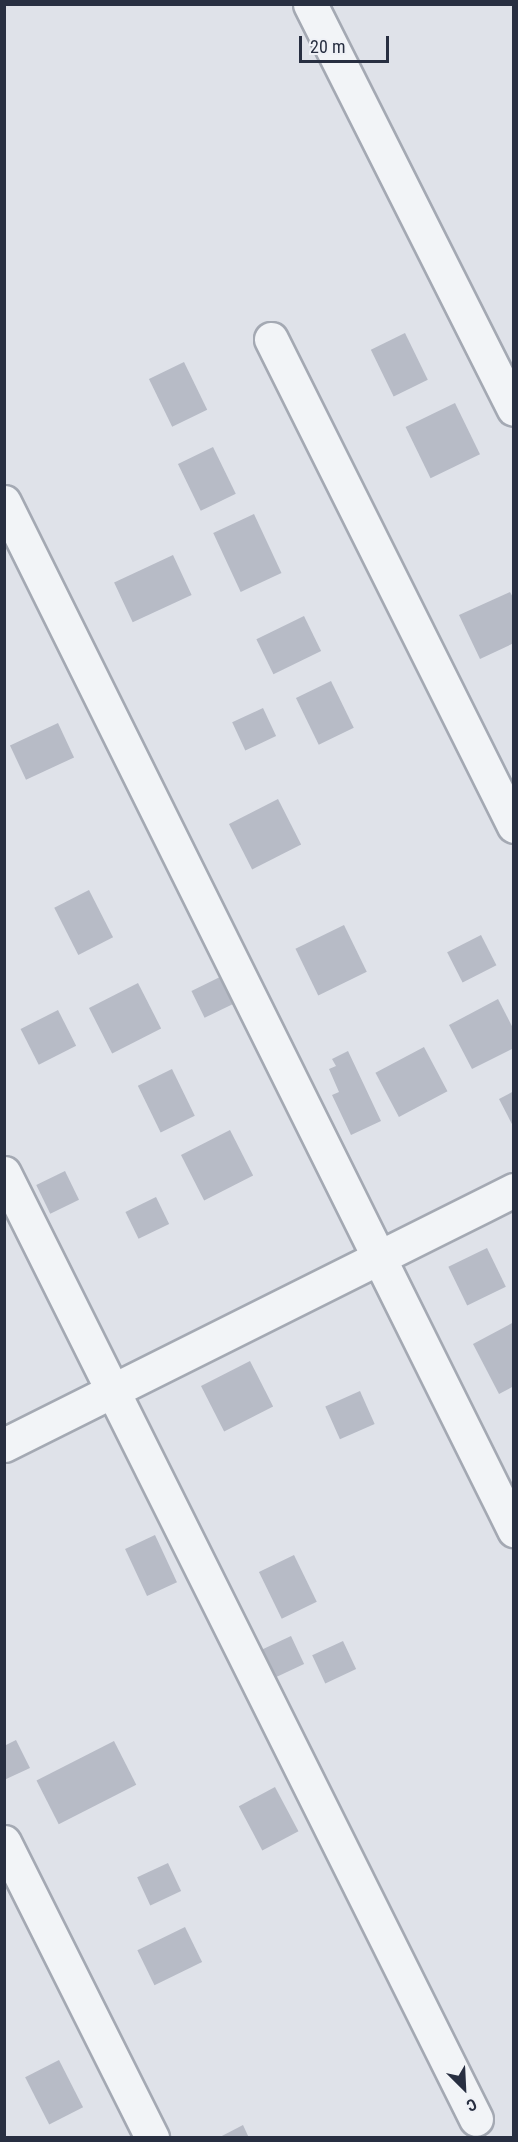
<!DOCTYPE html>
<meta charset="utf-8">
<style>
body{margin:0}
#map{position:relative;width:518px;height:2142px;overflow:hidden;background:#dfe2e9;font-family:"Roboto Condensed",sans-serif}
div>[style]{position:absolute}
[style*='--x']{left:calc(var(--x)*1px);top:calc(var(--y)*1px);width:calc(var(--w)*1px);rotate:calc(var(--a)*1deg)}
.building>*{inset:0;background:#b7bbc6;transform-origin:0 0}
.roads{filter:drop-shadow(2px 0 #a4a9b3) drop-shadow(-2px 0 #a4a9b3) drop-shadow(0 2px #a4a9b3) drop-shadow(0 -2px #a4a9b3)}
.minor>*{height:33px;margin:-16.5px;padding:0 16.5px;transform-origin:16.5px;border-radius:16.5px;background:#f2f4f7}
span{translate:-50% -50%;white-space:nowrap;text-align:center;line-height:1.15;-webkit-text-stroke:6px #eff1f6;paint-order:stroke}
.frame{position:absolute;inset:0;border:6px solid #282f41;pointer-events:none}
.north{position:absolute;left:434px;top:2058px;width:60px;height:60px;-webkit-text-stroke:4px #eff1f6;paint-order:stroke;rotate:156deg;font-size:16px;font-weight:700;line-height:24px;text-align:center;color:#282f41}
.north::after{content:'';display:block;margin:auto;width:21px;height:27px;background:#282f41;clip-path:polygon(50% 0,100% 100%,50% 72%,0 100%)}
.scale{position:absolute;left:299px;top:36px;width:90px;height:27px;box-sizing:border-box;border:3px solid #282f41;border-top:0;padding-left:8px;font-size:18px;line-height:21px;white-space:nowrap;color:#282f41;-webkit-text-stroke:4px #eff1f6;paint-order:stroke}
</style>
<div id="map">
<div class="building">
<i style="left:405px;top:333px;width:52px;height:38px;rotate:64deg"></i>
<i style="left:184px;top:362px;width:53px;height:39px;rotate:64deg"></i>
<i style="left:455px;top:403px;width:57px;height:55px;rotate:64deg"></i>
<i style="left:213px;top:447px;width:52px;height:39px;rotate:64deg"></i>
<i style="left:254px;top:514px;width:65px;height:45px;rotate:65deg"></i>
<i style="left:173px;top:555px;width:44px;height:65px;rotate:65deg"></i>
<i style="clip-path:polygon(510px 592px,514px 599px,514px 643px,480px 659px,459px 615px)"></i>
<i style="left:304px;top:616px;width:39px;height:53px;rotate:64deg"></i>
<i style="left:331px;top:681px;width:52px;height:39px;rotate:64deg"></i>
<i style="left:263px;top:708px;width:31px;height:34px;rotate:65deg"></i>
<i style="left:58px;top:723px;width:38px;height:53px;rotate:65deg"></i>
<i style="left:278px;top:799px;width:51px;height:55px;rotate:63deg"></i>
<i style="left:89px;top:890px;width:53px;height:39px;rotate:63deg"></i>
<i style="left:344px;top:925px;width:52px;height:54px;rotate:64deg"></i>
<i style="left:481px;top:935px;width:34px;height:38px;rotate:63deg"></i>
<i style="left:222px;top:976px;width:30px;height:34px;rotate:64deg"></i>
<i style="left:138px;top:983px;width:51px;height:55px;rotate:63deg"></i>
<i style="clip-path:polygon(498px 999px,514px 1030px,514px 1048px,472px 1069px,449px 1025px)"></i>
<i style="left:58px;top:1010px;width:40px;height:42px;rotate:63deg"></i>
<i style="left:424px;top:1047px;width:50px;height:55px;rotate:62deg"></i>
<i style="clip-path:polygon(348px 1051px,381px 1121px,351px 1135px,332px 1095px,339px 1092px,329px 1069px,336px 1066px,332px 1059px)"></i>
<i style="left:172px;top:1069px;width:52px;height:38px;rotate:64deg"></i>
<i style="clip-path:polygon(514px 1091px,514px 1128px,499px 1099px)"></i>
<i style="left:230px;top:1130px;width:51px;height:55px;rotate:63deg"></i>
<i style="left:65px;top:1171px;width:32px;height:32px;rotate:64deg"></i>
<i style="left:156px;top:1197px;width:30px;height:34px;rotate:64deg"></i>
<i style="left:487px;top:1248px;width:43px;height:43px;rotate:64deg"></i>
<i style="clip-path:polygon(514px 1322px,514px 1386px,499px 1394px,473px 1344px)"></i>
<i style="left:250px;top:1361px;width:51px;height:55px;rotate:63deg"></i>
<i style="left:360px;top:1391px;width:36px;height:38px;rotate:66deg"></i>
<i style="left:155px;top:1535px;width:52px;height:33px;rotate:65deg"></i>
<i style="left:294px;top:1555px;width:52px;height:39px;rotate:64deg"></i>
<i style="left:291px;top:1636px;width:31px;height:33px;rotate:65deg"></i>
<i style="left:343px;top:1641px;width:31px;height:34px;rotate:65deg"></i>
<i style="clip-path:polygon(16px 1740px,30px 1768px,4px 1780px,4px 1746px)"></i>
<i style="left:114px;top:1741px;width:49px;height:87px;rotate:63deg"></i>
<i style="left:275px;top:1787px;width:50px;height:41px;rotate:62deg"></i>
<i style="left:168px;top:1863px;width:31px;height:34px;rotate:65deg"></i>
<i style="left:185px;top:1927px;width:39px;height:53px;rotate:64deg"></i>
<i style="left:59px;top:2060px;width:53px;height:38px;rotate:63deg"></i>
<i style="clip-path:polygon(243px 2125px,249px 2138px,218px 2138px)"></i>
</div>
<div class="roads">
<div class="minor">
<i style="--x:310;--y:4;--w:453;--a:63.3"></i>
<i style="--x:271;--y:339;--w:544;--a:63.48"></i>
<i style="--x:4;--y:502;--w:1148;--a:63.61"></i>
<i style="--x:4;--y:1173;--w:1057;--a:63.48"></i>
<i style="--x:4;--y:1445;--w:570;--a:-26.57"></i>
<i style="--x:4;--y:1842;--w:331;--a:63.4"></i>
</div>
</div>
<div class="frame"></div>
<div class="north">С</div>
<div class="scale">20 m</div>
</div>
